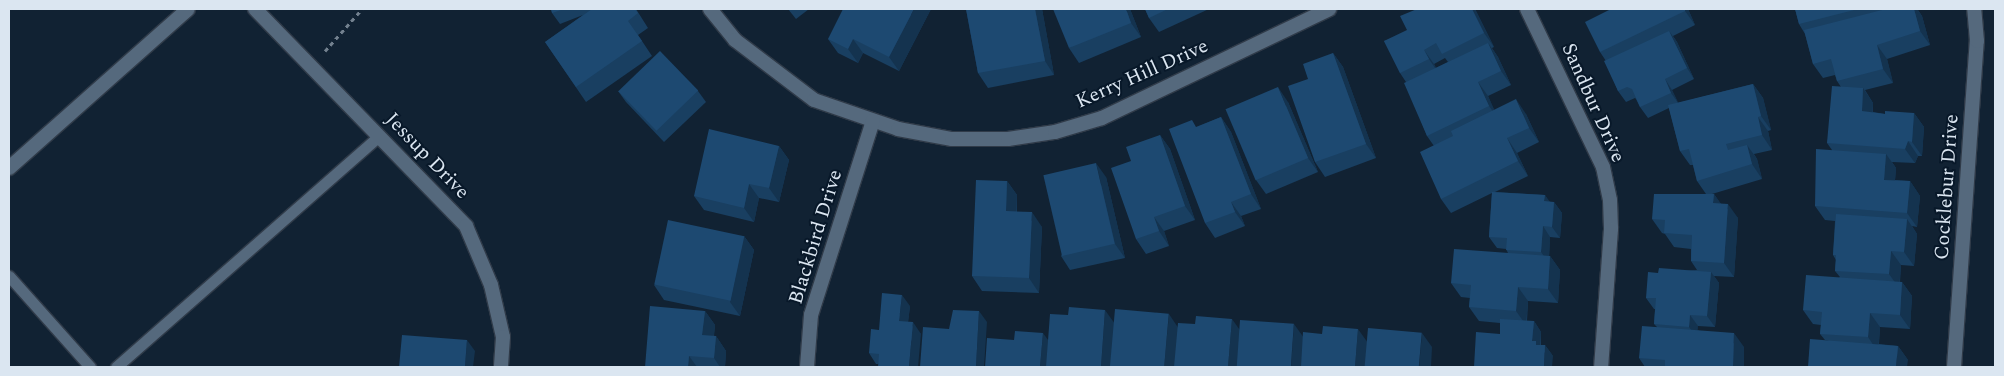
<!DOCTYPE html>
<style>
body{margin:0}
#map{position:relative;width:2004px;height:376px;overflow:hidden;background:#123;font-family:Spectral,serif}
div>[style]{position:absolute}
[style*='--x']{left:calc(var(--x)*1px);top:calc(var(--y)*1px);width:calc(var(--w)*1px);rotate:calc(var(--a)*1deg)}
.path>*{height:3px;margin-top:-1.5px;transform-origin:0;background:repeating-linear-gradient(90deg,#73818f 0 4px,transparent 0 8px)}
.roads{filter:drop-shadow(1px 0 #303b49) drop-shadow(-1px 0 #303b49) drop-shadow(0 1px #303b49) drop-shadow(0 -1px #303b49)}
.service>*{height:11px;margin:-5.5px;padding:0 5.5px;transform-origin:5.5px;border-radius:5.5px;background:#55697d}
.minor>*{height:14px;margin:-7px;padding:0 7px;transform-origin:7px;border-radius:7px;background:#55697d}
.wall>*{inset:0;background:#193f61}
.shaded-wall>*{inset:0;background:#14334f}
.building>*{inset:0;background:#1d4971;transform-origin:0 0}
span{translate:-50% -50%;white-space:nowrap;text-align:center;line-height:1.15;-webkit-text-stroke:4px #081829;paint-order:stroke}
.street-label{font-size:20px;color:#dbe6f1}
.frame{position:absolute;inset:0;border:10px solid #dbe6f1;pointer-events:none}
</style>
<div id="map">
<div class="path">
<i style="--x:325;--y:51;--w:56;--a:-48.6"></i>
</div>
<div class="roads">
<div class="service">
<i style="--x:9;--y:276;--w:122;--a:48.3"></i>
<i style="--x:116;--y:367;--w:350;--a:-41.3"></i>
</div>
<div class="minor">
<i style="--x:255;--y:9;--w:303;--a:45.8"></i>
<i style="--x:466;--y:226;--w:64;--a:67"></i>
<i style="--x:491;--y:285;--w:53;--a:77"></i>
<i style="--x:503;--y:337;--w:30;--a:94"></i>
<i style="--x:710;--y:9;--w:40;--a:51"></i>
<i style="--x:735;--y:40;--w:99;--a:37.2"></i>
<i style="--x:814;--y:100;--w:89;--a:19"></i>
<i style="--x:898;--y:129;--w:55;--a:10.5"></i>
<i style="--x:952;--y:139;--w:56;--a:0"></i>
<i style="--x:1008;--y:139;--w:48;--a:-8.5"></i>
<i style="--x:1055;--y:132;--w:49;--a:-16.6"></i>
<i style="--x:1102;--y:118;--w:252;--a:-25.6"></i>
<i style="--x:1527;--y:9;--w:175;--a:64.3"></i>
<i style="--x:1603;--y:167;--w:34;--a:78"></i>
<i style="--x:1610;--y:200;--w:29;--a:88"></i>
<i style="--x:1611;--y:229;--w:138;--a:94.1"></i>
<i style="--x:9;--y:168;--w:239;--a:-41.6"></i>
<i style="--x:807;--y:367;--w:52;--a:-85.6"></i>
<i style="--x:811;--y:315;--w:204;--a:-72.3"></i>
<i style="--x:1954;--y:367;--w:327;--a:-86"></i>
<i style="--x:1977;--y:41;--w:32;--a:-95"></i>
</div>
</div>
<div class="wall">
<i style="clip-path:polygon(551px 9px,636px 9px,648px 28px,638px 35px,652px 56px,586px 102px,545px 42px,583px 15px,560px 24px,552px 13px)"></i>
<i style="clip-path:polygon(788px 9px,809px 9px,796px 19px)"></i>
<i style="clip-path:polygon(931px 9px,899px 71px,863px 53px,858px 63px,838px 53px,828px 39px)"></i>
<i style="clip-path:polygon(966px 9px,1042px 9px,1054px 75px,988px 88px,978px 73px)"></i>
<i style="clip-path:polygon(1130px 9px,1141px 37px,1079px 63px,1069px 48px)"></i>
<i style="clip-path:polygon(1145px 9px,1209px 9px,1159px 32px,1149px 18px)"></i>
<i style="clip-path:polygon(evenodd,1475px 9px,1494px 47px,1492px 48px,1498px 57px,1511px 85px,1488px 96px,1494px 110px,1526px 114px,1539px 142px,1517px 153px,1528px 176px,1495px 192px,1545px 195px,1549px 202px,1554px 202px,1562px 213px,1560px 238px,1550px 237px,1549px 256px,1550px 256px,1560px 270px,1558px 303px,1528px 301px,1527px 321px,1534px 321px,1541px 332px,1541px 345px,1545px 345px,1553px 356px,1500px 334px,1500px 323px,1479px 321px,1469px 307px,1470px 298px,1461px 297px,1451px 283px,1508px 253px,1506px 249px,1497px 248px,1489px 237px,1492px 193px,1451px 213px,1441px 199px,1434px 146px,1427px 136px,1406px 82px,1400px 73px,1384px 41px,1475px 9px,1445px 58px,1448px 62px,1436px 68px,1434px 64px,1445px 58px)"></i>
<i style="clip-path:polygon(1611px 9px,1688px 9px,1695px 25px,1673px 36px,1677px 42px,1694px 79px,1672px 90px,1678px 103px,1753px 84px,1763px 98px,1771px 130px,1768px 131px,1772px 150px,1754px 154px,1757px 159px,1762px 179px,1712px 194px,1714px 194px,1720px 203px,1738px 218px,1734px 277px,1714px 276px,1719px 283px,1715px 327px,1698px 326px,1697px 330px,1744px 347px,1744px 367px,1645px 367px,1639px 358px,1657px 327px,1654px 324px,1655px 309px,1654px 309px,1646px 298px,1658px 273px,1697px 270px,1691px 261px,1691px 249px,1674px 247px,1665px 234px,1662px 233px,1652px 219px,1706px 194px,1697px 181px,1693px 165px,1690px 165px,1680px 151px,1669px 108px,1648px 118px,1640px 107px,1636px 99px,1635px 98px,1626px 102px,1618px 91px,1606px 61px,1600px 52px)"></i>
<i style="clip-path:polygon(1795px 9px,1921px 9px,1918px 10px,1922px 16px,1930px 45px,1887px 59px,1893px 83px,1865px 90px,1873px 103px,1873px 112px,1885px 114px,1914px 113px,1924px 127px,1922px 156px,1918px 156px,1915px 163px,1892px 162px,1896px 168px,1895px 180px,1910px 181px,1920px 196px,1917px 227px,1912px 226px,1917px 234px,1914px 266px,1901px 265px,1900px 282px,1902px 282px,1912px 296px,1910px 329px,1880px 327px,1879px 344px,1898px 346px,1908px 360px,1825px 340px,1820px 334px,1821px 325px,1813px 324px,1803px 310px,1840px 277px,1835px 271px,1836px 260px,1833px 255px,1835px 221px,1825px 220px,1815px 206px,1832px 150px,1827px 143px,1841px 87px,1837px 81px,1835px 75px,1823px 78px,1813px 64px,1805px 34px,1799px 24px)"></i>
<i style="clip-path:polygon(1333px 53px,1343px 67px,1376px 158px,1325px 177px,1315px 162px,1308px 79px)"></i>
<i style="clip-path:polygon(618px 91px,698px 91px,706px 102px,664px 142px,626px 102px)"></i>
<i style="clip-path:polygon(1288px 102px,1318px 172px,1266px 194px,1256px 180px)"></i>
<i style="clip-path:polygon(1221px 117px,1231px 132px,1261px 209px,1241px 216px,1245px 226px,1215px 238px,1205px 223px,1197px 127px)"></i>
<i style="clip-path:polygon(1160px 135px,1170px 149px,1195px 220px,1164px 231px,1169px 246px,1146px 254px,1136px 239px,1131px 161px)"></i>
<i style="clip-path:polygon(779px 146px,789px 160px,779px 202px,759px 198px,754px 222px,704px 210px,694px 196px)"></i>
<i style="clip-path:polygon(1106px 177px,1125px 258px,1070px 270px,1061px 256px)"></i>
<i style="clip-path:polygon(1007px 181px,1017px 195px,1017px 212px,1042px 227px,1039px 293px,982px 291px,972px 276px)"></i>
<i style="clip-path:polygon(744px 236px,754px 250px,740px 316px,664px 300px,654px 285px)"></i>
<i style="clip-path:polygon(910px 306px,908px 322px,921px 334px,878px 364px,876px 364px,869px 353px,879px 330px)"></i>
<i style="clip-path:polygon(705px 311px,715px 325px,714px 336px,716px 336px,726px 351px,725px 367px,645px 367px)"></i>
</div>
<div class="shaded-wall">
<i style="clip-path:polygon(914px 9px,931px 9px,899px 71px,889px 57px)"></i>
<i style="clip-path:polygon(1035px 9px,1042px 9px,1054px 75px,1045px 61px)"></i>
<i style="clip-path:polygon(1126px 9px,1130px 9px,1141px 37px,1131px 23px)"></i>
<i style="clip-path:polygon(1472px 9px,1475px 9px,1494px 47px,1484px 33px)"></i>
<i style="clip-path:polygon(1685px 9px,1688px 9px,1695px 25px,1685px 11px)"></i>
<i style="clip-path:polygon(1914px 9px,1917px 9px,1922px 16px,1930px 45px,1920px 31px)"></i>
<i style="clip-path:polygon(1669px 31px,1677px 42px,1694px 79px,1687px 68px)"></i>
<i style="clip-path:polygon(853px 39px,863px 53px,858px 63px,848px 49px)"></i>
<i style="clip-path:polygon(1488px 43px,1498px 57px,1511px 85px,1501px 71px)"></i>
<i style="clip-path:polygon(1877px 45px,1887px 59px,1893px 83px,1883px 69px)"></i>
<i style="clip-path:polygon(1424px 50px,1434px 64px,1439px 74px,1429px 59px)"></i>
<i style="clip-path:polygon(1333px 53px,1343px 67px,1376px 158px,1366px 144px)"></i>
<i style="clip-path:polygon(1665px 79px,1672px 90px,1679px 104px,1671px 93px)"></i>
<i style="clip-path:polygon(1478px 82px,1488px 96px,1499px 120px,1489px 106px)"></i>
<i style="clip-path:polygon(1753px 84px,1763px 98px,1771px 130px,1761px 116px)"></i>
<i style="clip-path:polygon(1278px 87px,1288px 102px,1318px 172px,1308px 158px)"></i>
<i style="clip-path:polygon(1863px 88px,1873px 103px,1872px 125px,1862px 111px)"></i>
<i style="clip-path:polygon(1516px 99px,1526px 114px,1539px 142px,1529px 128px)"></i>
<i style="clip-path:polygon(1914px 113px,1924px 127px,1922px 156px,1912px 142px)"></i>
<i style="clip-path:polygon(1221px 117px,1231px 132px,1261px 209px,1251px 194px)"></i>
<i style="clip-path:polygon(1758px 117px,1768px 131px,1772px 150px,1762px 135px)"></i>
<i style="clip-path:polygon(1160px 135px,1170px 149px,1195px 220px,1185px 206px)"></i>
<i style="clip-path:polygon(1507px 138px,1517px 153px,1528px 176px,1518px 161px)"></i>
<i style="clip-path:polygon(1908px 141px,1918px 156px,1915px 163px,1905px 149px)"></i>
<i style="clip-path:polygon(1747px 145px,1757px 159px,1762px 179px,1752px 164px)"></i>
<i style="clip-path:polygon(779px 146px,789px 160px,779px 202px,769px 188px)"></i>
<i style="clip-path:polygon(1886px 154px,1896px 168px,1894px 194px,1884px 180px)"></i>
<i style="clip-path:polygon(1096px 163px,1106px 177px,1125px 258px,1115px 244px)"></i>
<i style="clip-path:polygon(1007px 181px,1017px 195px,1016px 226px,1006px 211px)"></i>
<i style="clip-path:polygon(1910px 181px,1920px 196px,1917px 227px,1907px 213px)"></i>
<i style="clip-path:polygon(749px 184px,759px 198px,754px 222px,744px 208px)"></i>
<i style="clip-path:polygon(1714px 194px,1724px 208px,1713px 203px)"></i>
<i style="clip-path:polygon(1545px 195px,1553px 206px,1544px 201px)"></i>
<i style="clip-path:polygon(1231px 202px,1241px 216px,1245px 226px,1235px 212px)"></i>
<i style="clip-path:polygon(1554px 202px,1562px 213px,1560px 238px,1552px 227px)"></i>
<i style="clip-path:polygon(1728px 204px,1738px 218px,1734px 277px,1724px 263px)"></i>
<i style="clip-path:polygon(1032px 212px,1042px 227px,1039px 293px,1029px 278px)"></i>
<i style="clip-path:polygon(1154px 217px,1164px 231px,1169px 246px,1159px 231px)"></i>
<i style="clip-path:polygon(1907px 219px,1917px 234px,1914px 266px,1904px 252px)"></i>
<i style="clip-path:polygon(1543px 226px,1550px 237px,1549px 263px,1541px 252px)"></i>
<i style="clip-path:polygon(744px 236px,754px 250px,740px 316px,730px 302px)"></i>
<i style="clip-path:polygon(1891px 251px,1901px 265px,1899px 288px,1889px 274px)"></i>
<i style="clip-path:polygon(1550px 256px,1560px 270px,1558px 303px,1548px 289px)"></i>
<i style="clip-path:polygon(1711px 272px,1719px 283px,1715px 327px,1707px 316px)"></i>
<i style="clip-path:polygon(1902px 282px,1912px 296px,1910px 329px,1900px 315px)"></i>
<i style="clip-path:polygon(1518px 287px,1528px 301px,1526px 325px,1516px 311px)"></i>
<i style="clip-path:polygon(902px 295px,910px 306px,907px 332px,899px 321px)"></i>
<i style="clip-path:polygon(1105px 310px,1115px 324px,1112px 367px,1101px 367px)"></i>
<i style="clip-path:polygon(705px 311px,715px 325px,712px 350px,702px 335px)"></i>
<i style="clip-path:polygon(979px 311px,987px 322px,984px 367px,976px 367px)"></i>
<i style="clip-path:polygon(1870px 313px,1880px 327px,1878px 352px,1868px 337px)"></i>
<i style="clip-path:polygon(1169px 314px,1179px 329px,1175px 367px,1164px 367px)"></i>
<i style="clip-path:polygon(1690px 315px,1698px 326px,1697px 338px,1689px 327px)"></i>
<i style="clip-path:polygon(1232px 319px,1242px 333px,1239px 367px,1228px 367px)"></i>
<i style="clip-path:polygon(1534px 321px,1541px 332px,1540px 348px,1544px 352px,1532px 341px)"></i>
<i style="clip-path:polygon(913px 322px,921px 334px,918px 367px,909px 367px)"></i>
<i style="clip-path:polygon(1294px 324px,1304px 338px,1302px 367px,1291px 367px)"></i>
<i style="clip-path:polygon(1358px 329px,1368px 343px,1366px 367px,1355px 367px)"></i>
<i style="clip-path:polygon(1043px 333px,1051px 344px,1049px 367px,1040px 367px)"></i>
<i style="clip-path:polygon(1422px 333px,1432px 347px,1431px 367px,1419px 367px)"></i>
<i style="clip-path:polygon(1734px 333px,1744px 347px,1744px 367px,1733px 367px)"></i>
<i style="clip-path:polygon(716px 336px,726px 351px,725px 367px,720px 367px,714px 358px)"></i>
<i style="clip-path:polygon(467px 340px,475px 351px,473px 367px,465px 367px)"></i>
<i style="clip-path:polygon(1545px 345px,1553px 356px,1552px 367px,1544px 367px)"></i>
<i style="clip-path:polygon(1898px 346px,1908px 360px,1907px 367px,1896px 367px)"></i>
<i style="clip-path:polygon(689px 356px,697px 367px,688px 367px)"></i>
</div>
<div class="building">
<i style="clip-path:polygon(551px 9px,564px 9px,552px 13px)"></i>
<i style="clip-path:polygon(592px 9px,635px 9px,638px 13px,628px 21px,642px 41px,576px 87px,545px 42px)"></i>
<i style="clip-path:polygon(843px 9px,914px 9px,889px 57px,853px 39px,848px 49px,828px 39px)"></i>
<i style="clip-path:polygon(966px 9px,1035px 9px,1045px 61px,978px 73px)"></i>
<i style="clip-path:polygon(1053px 9px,1126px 9px,1131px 23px,1069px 48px)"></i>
<i style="clip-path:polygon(1145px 9px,1168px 9px,1149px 18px)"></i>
<i style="clip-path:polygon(1417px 9px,1472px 9px,1484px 33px,1442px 54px,1436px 43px,1424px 50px,1429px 59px,1400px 73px,1384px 41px,1407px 30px,1400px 16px)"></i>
<i style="clip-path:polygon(1611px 9px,1685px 9px,1685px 11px,1600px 52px,1585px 22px)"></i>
<i style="clip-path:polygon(1795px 9px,1858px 9px,1799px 24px)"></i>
<i style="clip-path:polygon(1886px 9px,1914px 9px,1920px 31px,1877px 45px,1883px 69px,1837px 81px,1831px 59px,1813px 64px,1804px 30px)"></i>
<i style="clip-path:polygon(1669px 31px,1687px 68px,1665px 79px,1671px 93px,1640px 107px,1632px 89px,1627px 87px,1618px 91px,1604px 61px)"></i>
<i style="clip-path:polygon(1488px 43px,1501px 71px,1478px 82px,1489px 106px,1427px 136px,1404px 83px)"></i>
<i style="left:660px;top:51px;width:55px;height:58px;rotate:46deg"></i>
<i style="clip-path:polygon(1333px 53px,1366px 144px,1315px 162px,1288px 86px,1308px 79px,1303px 64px)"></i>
<i style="clip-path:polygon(1753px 84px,1761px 116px,1758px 117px,1762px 135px,1726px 144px,1728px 150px,1747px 145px,1752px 164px,1697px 181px,1689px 149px,1680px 151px,1668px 105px)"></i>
<i style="clip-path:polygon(1832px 86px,1863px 88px,1862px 111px,1885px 114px,1885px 111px,1914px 113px,1912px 142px,1908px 141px,1905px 149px,1827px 143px)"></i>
<i style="left:1278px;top:87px;width:77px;height:57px;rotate:67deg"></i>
<i style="clip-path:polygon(1516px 99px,1529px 128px,1507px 138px,1518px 161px,1441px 199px,1420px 152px,1453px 136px,1451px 131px)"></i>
<i style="clip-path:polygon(1221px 117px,1251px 194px,1231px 202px,1235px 212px,1205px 223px,1169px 129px,1192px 120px,1196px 127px)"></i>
<i style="clip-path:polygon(709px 129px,779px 146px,769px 188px,749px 184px,744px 208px,694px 196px)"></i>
<i style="clip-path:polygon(1160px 135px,1185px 206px,1154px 217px,1159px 231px,1136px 239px,1111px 168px,1131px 161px,1126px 147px)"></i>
<i style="clip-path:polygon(1816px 149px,1886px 154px,1884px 180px,1910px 181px,1907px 213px,1815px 206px)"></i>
<i style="left:1096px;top:163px;width:83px;height:54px;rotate:77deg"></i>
<i style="clip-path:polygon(976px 180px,1007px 181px,1006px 211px,1032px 212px,1029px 278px,972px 276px)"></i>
<i style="clip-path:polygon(1492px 192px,1545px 195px,1544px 201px,1554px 202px,1552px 227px,1543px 226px,1541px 252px,1506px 250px,1507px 238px,1489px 237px)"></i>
<i style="clip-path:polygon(1654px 194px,1714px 194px,1713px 203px,1728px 204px,1724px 263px,1691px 261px,1692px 235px,1664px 233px,1665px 220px,1652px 219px)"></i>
<i style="clip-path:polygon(1836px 214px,1907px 219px,1904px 252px,1891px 251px,1889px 274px,1835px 271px,1836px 255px,1833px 255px)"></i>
<i style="left:668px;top:220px;width:78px;height:66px;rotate:12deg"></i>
<i style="clip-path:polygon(1454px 249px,1550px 256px,1548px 289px,1518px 287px,1516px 311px,1469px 307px,1471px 285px,1451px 283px)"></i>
<i style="clip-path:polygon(1659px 268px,1711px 272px,1707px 316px,1690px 315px,1689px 327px,1654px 324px,1656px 298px,1646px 298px,1648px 272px,1658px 273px)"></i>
<i style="clip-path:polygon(1806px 275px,1902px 282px,1900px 315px,1870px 313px,1868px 337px,1820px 334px,1822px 312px,1803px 310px)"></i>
<i style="clip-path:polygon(882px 293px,902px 295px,899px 321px,913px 322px,909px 367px,878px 367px,879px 354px,869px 353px,871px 329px,879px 330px)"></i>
<i style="clip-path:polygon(650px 306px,705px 311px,702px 335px,716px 336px,714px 358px,689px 356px,688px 367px,645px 367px)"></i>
<i style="clip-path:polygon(1069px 307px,1105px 310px,1101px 367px,1046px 367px,1050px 314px,1068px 315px)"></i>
<i style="left:1115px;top:309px;width:54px;height:58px;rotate:5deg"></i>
<i style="clip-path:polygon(953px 310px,979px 311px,976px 367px,920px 367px,923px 327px,949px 329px)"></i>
<i style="clip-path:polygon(1196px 316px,1232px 319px,1228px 367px,1174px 367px,1178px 323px,1195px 324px)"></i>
<i style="clip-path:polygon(1500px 319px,1534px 321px,1532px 341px,1536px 341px,1536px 345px,1545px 345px,1544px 367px,1474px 367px,1476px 332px,1500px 334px)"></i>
<i style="left:1240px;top:320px;width:54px;height:47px;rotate:4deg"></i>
<i style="clip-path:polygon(1323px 326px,1358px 329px,1355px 367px,1301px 367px,1303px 332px,1322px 334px)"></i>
<i style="clip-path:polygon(1642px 326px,1734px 333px,1733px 367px,1665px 367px,1665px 360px,1639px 358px)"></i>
<i style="left:1368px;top:328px;width:54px;height:39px;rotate:5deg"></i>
<i style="clip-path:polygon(1015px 331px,1043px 333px,1040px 367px,985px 367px,987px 338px,1014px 340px)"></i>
<i style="clip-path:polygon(402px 335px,467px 340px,465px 367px,399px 367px)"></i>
<i style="clip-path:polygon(1810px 339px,1898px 346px,1896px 367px,1808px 367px)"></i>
</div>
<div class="street-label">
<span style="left:1142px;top:74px;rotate:-24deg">Kerry Hill Drive</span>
<span style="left:1593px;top:103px;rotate:66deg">Sandbur Drive</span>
<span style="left:427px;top:156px;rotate:46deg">Jessup Drive</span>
<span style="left:1947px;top:187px;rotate:-86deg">Cocklebur Drive</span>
<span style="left:816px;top:237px;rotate:-73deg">Blackbird Drive</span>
</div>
<div class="frame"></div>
</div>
